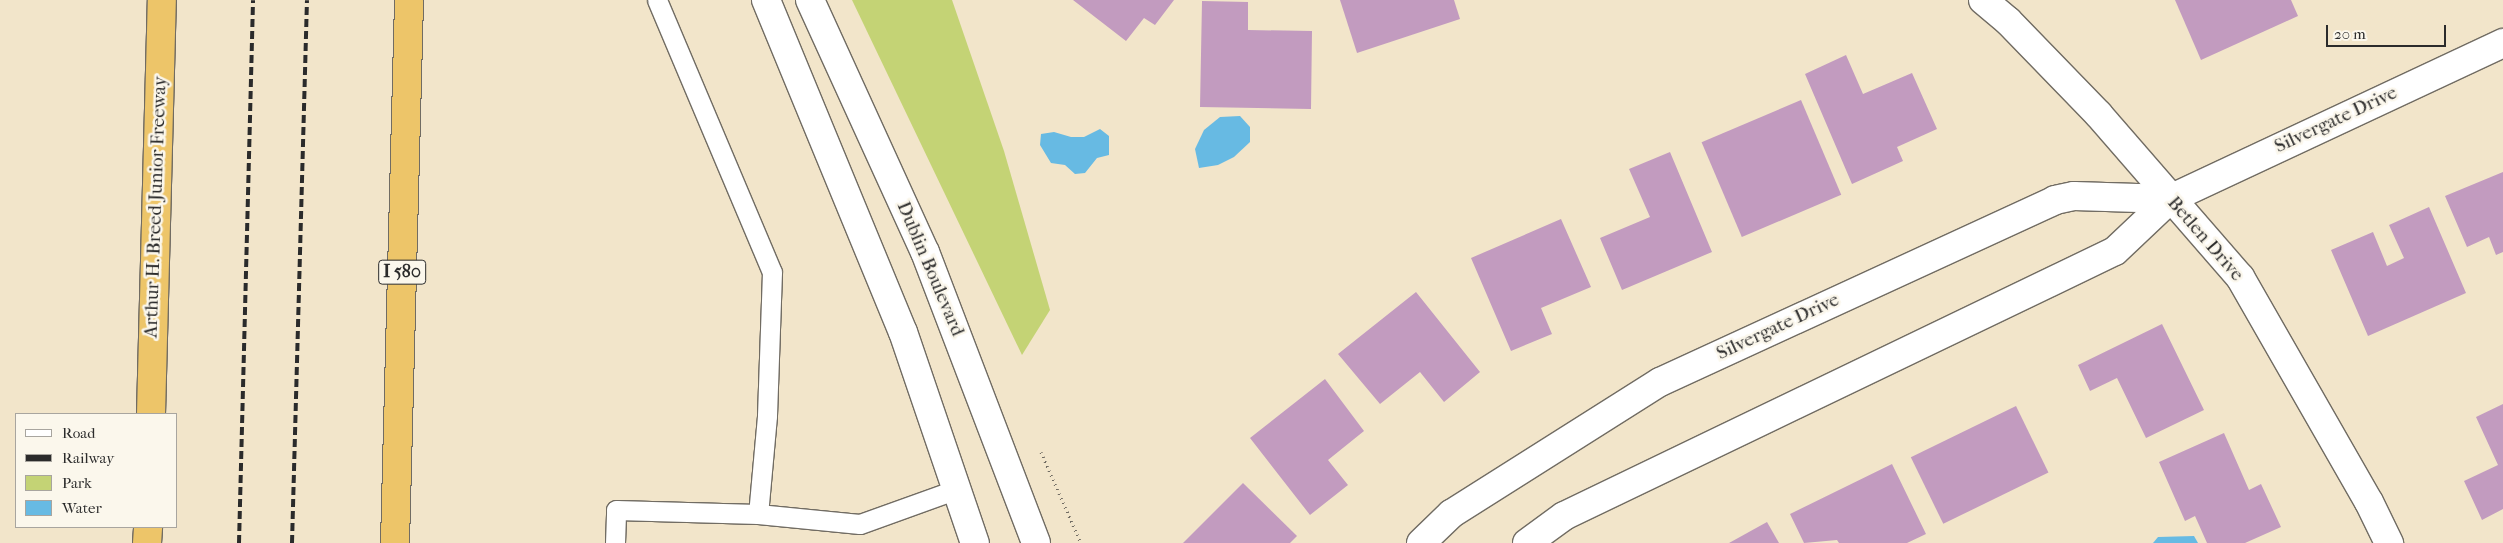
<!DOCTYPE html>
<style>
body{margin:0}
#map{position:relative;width:2503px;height:543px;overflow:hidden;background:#f2e5ca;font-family:"IM FELL French Canon",serif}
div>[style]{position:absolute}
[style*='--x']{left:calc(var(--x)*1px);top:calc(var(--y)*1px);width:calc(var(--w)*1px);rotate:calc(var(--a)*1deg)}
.green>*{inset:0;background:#c4d375}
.water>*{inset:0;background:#67bae3}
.building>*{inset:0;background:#c29bbf;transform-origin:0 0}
.path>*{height:3px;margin-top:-1.5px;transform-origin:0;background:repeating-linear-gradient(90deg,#716c63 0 1px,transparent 0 5px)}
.roads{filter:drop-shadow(1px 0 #716c63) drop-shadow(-1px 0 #716c63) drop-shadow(0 1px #716c63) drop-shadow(0 -1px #716c63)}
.service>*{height:19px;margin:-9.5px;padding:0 9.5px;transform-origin:9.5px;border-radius:9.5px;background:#fff}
.minor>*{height:28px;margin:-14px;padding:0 14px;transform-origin:14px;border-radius:14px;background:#fff}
.tertiary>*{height:28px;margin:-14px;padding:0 14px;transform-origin:14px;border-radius:14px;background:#fff}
.motorway>*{height:28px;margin:-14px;padding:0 14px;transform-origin:14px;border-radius:14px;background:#edc569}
.rail>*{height:4px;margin-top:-2px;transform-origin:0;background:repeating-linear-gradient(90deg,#2b2b2b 0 8px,transparent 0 12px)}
span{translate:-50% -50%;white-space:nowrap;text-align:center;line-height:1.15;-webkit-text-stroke:5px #fbf7ec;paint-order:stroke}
.shield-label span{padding:1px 4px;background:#fbf7ec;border:1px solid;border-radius:4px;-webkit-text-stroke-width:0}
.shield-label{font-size:18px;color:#2b2b2b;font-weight:700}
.street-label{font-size:19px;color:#2b2b2b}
.legend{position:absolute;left:15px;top:413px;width:162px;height:115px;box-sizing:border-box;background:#fbf7ec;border:1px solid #a8a59f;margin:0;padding:6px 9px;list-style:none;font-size:15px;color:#2b2b2b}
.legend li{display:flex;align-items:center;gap:10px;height:25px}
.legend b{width:25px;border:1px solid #a8a59f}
.scale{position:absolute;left:2326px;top:25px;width:120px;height:22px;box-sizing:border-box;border:2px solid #2b2b2b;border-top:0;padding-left:6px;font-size:15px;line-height:18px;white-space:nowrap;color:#2b2b2b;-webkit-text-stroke:4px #fbf7ec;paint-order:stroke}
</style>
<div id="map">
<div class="green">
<i style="clip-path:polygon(852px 0,952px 0,1004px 151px,1050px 310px,1022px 355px)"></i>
</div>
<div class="water">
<i style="clip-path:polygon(1240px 116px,1250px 127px,1250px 142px,1234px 157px,1218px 165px,1199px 168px,1195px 149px,1204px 130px,1220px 117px)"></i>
<i style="clip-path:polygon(1100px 129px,1109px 136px,1109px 155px,1097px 158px,1085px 173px,1075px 174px,1065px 165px,1051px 163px,1040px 145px,1041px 134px,1054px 132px,1071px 137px,1084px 137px)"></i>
<i style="clip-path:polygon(2194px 536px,2198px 543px,2153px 543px,2158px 537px)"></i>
</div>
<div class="building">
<i style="clip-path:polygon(1073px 0,1174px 0,1155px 25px,1144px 18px,1126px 41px)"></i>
<i style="clip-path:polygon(1340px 0,1454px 0,1460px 19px,1357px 53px)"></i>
<i style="clip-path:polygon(2175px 0,2291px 0,2298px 16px,2201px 60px)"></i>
<i style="clip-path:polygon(1202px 1px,1248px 2px,1248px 30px,1312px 31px,1311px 109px,1200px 107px)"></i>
<i style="clip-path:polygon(1846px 55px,1863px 94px,1912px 73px,1937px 129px,1897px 147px,1903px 161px,1852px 184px,1805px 74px)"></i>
<i style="left:1801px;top:100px;width:103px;height:108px;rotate:67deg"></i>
<i style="clip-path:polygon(1670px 152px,1712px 252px,1622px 290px,1600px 238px,1650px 217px,1629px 169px)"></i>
<i style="clip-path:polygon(2503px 172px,2503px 252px,2496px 255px,2489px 237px,2467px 247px,2445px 196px)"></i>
<i style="clip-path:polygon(2429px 207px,2466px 293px,2368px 336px,2331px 250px,2373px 232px,2387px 266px,2404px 258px,2389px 225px)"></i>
<i style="clip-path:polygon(1561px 219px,1591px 287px,1541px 308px,1552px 334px,1511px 351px,1471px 258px)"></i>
<i style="clip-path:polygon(1416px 292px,1480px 372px,1444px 402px,1420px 372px,1380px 404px,1338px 354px)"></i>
<i style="clip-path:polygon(2162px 324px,2204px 410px,2146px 438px,2117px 378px,2090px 391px,2078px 365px)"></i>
<i style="clip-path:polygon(1325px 379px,1364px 431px,1328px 460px,1348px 485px,1310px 515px,1250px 438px)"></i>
<i style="clip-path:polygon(2503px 404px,2503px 509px,2482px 520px,2464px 481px,2498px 465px,2476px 417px)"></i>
<i style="left:2016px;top:406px;width:74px;height:117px;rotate:64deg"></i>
<i style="clip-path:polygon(2224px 433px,2249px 490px,2261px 484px,2281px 527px,2245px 543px,2207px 543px,2195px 516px,2185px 521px,2159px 462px)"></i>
<i style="clip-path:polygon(1892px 464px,1926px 534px,1907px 543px,1839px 543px,1837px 540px,1804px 543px,1790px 514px)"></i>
<i style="clip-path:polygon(1243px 483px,1297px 536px,1290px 543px,1183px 543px)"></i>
<i style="clip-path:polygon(1767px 522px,1779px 543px,1729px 543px)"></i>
</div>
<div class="path">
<i style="--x:1041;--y:452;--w:99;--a:66.3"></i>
</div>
<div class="roads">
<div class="service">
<i style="--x:657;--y:0;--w:295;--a:67.1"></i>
<i style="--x:772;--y:272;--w:144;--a:92"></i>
<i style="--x:767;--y:416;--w:98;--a:95.2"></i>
<i style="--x:615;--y:543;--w:33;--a:-88"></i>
<i style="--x:616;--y:510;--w:142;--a:1.6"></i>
<i style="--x:758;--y:514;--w:102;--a:5.6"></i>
<i style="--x:860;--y:524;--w:103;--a:-19.8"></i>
</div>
<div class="minor">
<i style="--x:1983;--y:0;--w:33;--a:40"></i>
<i style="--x:2008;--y:21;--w:131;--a:45.9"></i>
<i style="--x:2099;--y:115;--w:215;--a:49"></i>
<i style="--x:2240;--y:277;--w:259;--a:60.2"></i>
<i style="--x:2369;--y:502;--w:46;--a:64"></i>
</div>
<div class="tertiary">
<i style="--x:766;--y:0;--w:359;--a:67.6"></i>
<i style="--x:903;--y:332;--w:223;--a:71.2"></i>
<i style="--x:810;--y:0;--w:277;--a:65.5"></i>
<i style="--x:925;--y:252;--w:311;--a:69.1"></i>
<i style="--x:1421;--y:543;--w:42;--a:-44"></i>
<i style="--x:1451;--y:514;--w:247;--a:-32.3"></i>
<i style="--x:1660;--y:382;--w:435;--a:-24.7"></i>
<i style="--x:2055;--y:200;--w:19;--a:-12"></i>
<i style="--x:2074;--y:196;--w:96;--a:1.8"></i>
<i style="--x:1527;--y:543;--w:46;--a:-36.1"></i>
<i style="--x:1564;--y:516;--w:611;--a:-25.68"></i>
<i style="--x:2115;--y:251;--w:76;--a:-43.4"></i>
<i style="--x:2170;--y:199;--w:368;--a:-25.1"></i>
</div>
<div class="motorway">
<i style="--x:151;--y:414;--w:414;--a:-88.5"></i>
<i style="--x:147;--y:543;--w:16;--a:-86"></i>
<i style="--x:395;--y:543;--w:543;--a:-88.52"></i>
</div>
</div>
<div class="rail">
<i style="--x:239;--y:543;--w:543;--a:-88.52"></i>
<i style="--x:292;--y:543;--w:543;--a:-88.42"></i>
</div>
<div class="shield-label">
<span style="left:402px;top:272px">I 580</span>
</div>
<div class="street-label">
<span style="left:2336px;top:120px;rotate:-25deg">Silvergate Drive</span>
<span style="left:156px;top:207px;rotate:-88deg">Arthur H. Breed Junior Freeway</span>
<span style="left:2205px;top:239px;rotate:49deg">Betlen Drive</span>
<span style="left:930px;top:269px;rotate:67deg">Dublin Boulevard</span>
<span style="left:1778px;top:327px;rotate:-25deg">Silvergate Drive</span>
</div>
<ul class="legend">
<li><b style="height:6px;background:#fff"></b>Road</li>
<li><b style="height:6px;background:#2b2b2b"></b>Railway</li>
<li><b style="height:14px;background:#c4d375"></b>Park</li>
<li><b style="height:14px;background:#67bae3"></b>Water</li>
</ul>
<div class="scale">20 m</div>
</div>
